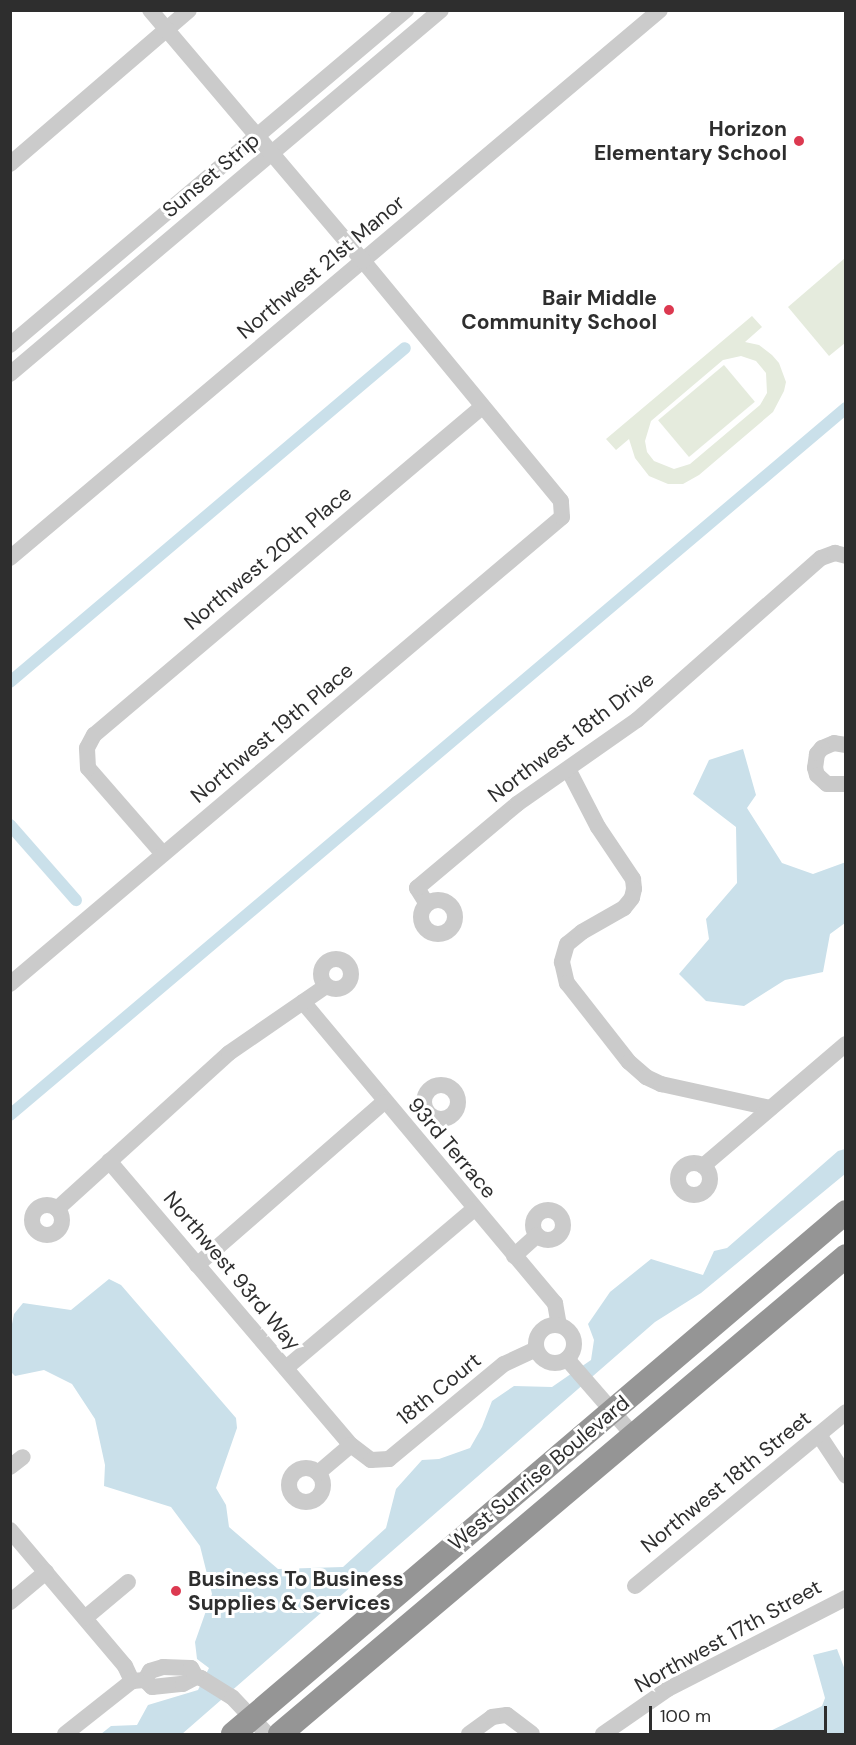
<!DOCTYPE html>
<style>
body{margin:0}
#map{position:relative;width:856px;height:1745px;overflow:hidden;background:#fff;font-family:"DM Sans",sans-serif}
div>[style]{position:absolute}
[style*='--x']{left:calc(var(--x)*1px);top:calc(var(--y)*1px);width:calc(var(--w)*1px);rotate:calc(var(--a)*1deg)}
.green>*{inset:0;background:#e5ebdd;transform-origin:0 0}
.water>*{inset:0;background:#cae0ea}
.canal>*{height:12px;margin:-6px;padding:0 6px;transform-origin:6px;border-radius:6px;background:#cae0ea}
.minor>*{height:16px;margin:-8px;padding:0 8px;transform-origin:8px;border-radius:8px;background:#cbcbcb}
.minor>.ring{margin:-8px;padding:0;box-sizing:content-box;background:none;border:16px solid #cbcbcb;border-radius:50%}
.highway>*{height:24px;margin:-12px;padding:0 12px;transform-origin:12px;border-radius:12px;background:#959595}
.dots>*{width:16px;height:16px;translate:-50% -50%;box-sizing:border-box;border:3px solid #fff;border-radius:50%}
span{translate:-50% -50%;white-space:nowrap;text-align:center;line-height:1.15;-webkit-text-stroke:6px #fff;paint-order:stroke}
.poi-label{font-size:21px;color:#2e2e2e;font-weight:700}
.right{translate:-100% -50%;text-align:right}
.left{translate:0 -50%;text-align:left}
.street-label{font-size:21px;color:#2e2e2e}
.frame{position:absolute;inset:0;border:12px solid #2e2e2e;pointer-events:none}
.scale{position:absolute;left:649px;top:1706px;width:178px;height:27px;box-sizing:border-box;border:3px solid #2e2e2e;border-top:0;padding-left:8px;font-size:18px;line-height:21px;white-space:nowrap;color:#2e2e2e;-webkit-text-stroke:4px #fff;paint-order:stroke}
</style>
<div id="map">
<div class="green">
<i style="clip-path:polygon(845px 258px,845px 343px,829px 356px,788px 307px)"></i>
<i style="clip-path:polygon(evenodd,752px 316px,762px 327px,745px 342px,759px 345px,772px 355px,779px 363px,786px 382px,784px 391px,773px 412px,699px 475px,683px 484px,668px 484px,649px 476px,635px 458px,629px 439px,616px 450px,606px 439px,752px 316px,741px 356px,756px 361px,766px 373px,767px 393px,760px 405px,690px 464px,674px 469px,654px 461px,647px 452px,645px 441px,651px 421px,723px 360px,741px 356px)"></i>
<i style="left:724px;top:365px;width:48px;height:86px;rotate:50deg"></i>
</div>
<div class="water">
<i style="clip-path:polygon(743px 749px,756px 795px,747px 808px,782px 863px,813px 874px,846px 862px,845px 923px,830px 934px,823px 972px,785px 980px,744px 1006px,706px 1001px,679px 974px,709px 939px,706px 919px,737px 883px,736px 827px,693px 794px,709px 760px)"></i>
<i style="clip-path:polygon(845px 1149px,845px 1174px,701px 1293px,655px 1322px,182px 1734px,101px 1734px,111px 1726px,137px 1725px,148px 1705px,198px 1690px,209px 1668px,197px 1659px,195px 1642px,212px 1594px,200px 1546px,171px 1507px,104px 1486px,105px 1465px,95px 1419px,72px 1384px,44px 1370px,15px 1376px,11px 1372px,11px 1329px,14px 1314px,23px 1303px,71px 1310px,109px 1279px,121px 1285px,236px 1418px,237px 1428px,216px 1488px,226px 1505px,229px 1527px,278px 1569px,343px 1567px,386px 1528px,396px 1489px,422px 1460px,439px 1459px,470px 1448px,482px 1427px,492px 1401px,514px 1386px,552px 1387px,591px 1360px,594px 1340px,588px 1324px,610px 1292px,651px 1259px,703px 1275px,714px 1251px,727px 1248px,838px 1151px)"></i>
<i style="clip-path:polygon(837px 1649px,845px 1670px,845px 1734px,764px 1734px,822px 1706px,825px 1698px,813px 1655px)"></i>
</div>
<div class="canal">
<i style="--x:10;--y:682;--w:517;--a:-40.22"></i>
<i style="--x:10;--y:825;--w:100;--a:48.7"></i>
<i style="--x:10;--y:1115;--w:1095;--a:-40.22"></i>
</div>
<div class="minor">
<i style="--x:10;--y:164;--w:236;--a:-40.7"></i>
<i style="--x:10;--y:345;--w:519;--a:-40.23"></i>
<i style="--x:10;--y:374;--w:564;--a:-40.18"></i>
<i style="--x:10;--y:558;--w:850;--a:-40.13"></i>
<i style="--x:846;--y:745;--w:12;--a:-171"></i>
<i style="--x:834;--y:743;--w:13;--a:157"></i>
<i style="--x:822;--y:748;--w:8;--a:130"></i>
<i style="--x:817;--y:754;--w:14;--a:98"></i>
<i style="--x:815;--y:768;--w:7;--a:74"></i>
<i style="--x:817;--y:775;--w:13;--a:42"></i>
<i style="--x:827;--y:784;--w:19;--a:0"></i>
<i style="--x:568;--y:769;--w:65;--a:62.7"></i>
<i style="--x:598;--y:827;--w:63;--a:56.1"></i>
<i style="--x:633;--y:879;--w:10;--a:84"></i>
<i style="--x:634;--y:889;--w:9;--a:103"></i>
<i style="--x:632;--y:898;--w:13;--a:129"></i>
<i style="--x:624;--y:908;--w:48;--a:150.3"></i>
<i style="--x:582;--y:932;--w:19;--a:141"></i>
<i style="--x:567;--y:944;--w:19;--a:106"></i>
<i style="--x:562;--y:962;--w:22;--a:77"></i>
<i style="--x:567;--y:983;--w:100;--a:51.9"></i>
<i style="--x:629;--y:1062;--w:23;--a:41"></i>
<i style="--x:646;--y:1077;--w:17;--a:25"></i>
<i style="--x:661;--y:1084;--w:112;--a:12.4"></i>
<i style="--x:163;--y:854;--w:114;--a:-131.1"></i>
<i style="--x:88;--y:768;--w:20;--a:-93"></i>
<i style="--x:87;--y:748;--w:15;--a:-62"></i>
<i style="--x:94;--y:735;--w:509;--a:-40.22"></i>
<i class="ring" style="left:421px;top:900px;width:18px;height:18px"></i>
<i style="--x:427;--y:904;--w:19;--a:-122"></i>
<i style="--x:417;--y:888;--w:131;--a:-40"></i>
<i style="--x:517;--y:804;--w:146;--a:-35"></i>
<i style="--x:637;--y:720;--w:245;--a:-41.4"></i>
<i style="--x:821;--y:558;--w:15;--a:-20"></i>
<i style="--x:835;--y:553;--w:11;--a:15"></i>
<i class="ring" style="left:321px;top:959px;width:14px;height:14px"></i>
<i style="--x:10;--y:984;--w:723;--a:-40.23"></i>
<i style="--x:562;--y:517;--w:16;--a:-94"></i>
<i style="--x:561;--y:501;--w:311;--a:-129.5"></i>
<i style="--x:363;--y:261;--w:329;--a:-130.3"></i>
<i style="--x:303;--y:1002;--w:393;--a:50.1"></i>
<i style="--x:555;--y:1303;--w:22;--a:80"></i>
<i class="ring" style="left:424px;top:1085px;width:18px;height:18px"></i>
<i style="--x:109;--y:1161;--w:373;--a:49.6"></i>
<i style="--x:351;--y:1445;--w:25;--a:37"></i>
<i style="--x:371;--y:1460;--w:18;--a:-3"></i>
<i style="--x:389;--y:1459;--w:149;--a:-39.6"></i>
<i style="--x:504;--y:1364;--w:35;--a:-25"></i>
<i class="ring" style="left:678px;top:1163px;width:16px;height:16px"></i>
<i style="--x:703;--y:1166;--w:188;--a:-40.5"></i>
<i class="ring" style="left:32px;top:1205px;width:14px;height:14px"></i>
<i style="--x:57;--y:1209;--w:232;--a:-42.2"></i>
<i style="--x:229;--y:1053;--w:118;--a:-34.6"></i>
<i class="ring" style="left:533px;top:1210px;width:14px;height:14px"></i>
<i style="--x:514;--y:1256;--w:31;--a:-42"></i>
<i style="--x:197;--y:1265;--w:248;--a:-41.1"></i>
<i class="ring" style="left:536px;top:1325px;width:22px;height:22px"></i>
<i style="--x:567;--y:1359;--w:102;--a:49"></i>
<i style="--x:286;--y:1368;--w:246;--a:-40.2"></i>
<i style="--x:819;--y:1435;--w:49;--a:56.6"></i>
<i style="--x:10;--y:1467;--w:16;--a:-38"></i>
<i class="ring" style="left:289px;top:1468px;width:18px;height:18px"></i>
<i style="--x:318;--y:1473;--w:43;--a:-40.3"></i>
<i style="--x:10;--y:1530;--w:178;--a:49.8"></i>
<i style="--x:125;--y:1666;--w:17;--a:65"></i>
<i style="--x:132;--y:1681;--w:13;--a:-4"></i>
<i style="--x:635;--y:1586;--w:273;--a:-39.5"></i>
<i style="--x:10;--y:1602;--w:47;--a:-39.8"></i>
<i style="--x:85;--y:1618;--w:56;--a:-39.9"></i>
<i style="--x:145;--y:1680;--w:10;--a:45"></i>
<i style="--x:152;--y:1687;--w:31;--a:-6"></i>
<i style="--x:183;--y:1684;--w:15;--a:-28"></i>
<i style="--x:196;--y:1677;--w:5;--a:11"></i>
<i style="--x:201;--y:1678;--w:36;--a:32"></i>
<i style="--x:232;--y:1697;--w:51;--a:46.6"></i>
<i style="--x:145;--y:1680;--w:10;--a:-61"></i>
<i style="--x:150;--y:1671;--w:14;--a:-17"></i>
<i style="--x:163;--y:1667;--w:28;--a:2"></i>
<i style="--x:191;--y:1668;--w:10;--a:61"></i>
<i style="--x:65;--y:1734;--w:85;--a:-38.3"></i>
<i style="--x:469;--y:1734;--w:29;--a:-36"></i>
<i style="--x:492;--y:1717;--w:15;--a:-8"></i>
<i style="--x:507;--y:1715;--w:31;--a:37"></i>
<i style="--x:603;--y:1734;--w:79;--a:-34.7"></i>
<i style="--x:668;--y:1689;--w:200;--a:-27.1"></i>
</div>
<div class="highway">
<i style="--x:233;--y:1734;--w:805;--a:-40.42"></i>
<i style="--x:280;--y:1734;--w:741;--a:-40.18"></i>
</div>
<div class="dots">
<i style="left:799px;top:141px;background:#dc3950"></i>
<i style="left:669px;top:310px;background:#dc3950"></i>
<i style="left:176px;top:1591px;background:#dc3950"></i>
</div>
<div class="poi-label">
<span class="right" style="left:787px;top:141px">Horizon<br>Elementary School</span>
<span class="right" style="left:657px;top:310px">Bair Middle<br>Community School</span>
<span class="left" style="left:188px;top:1591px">Business To Business<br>Supplies &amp; Services</span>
</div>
<div class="street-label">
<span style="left:211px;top:175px;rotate:-40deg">Sunset Strip</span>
<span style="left:321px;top:267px;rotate:-40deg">Northwest 21st Manor</span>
<span style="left:268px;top:558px;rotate:-40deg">Northwest 20th Place</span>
<span style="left:272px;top:733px;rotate:-40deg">Northwest 19th Place</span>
<span style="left:571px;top:737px;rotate:-37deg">Northwest 18th Drive</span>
<span style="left:452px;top:1148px;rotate:50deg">93rd Terrace</span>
<span style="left:232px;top:1271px;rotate:50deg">Northwest 93rd Way</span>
<span style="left:439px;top:1389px;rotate:-39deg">18th Court</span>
<span style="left:539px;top:1473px;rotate:-40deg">West Sunrise Boulevard</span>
<span style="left:726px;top:1482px;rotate:-39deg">Northwest 18th Street</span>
<span style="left:728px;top:1636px;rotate:-29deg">Northwest 17th Street</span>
</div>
<div class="frame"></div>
<div class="scale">100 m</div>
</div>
